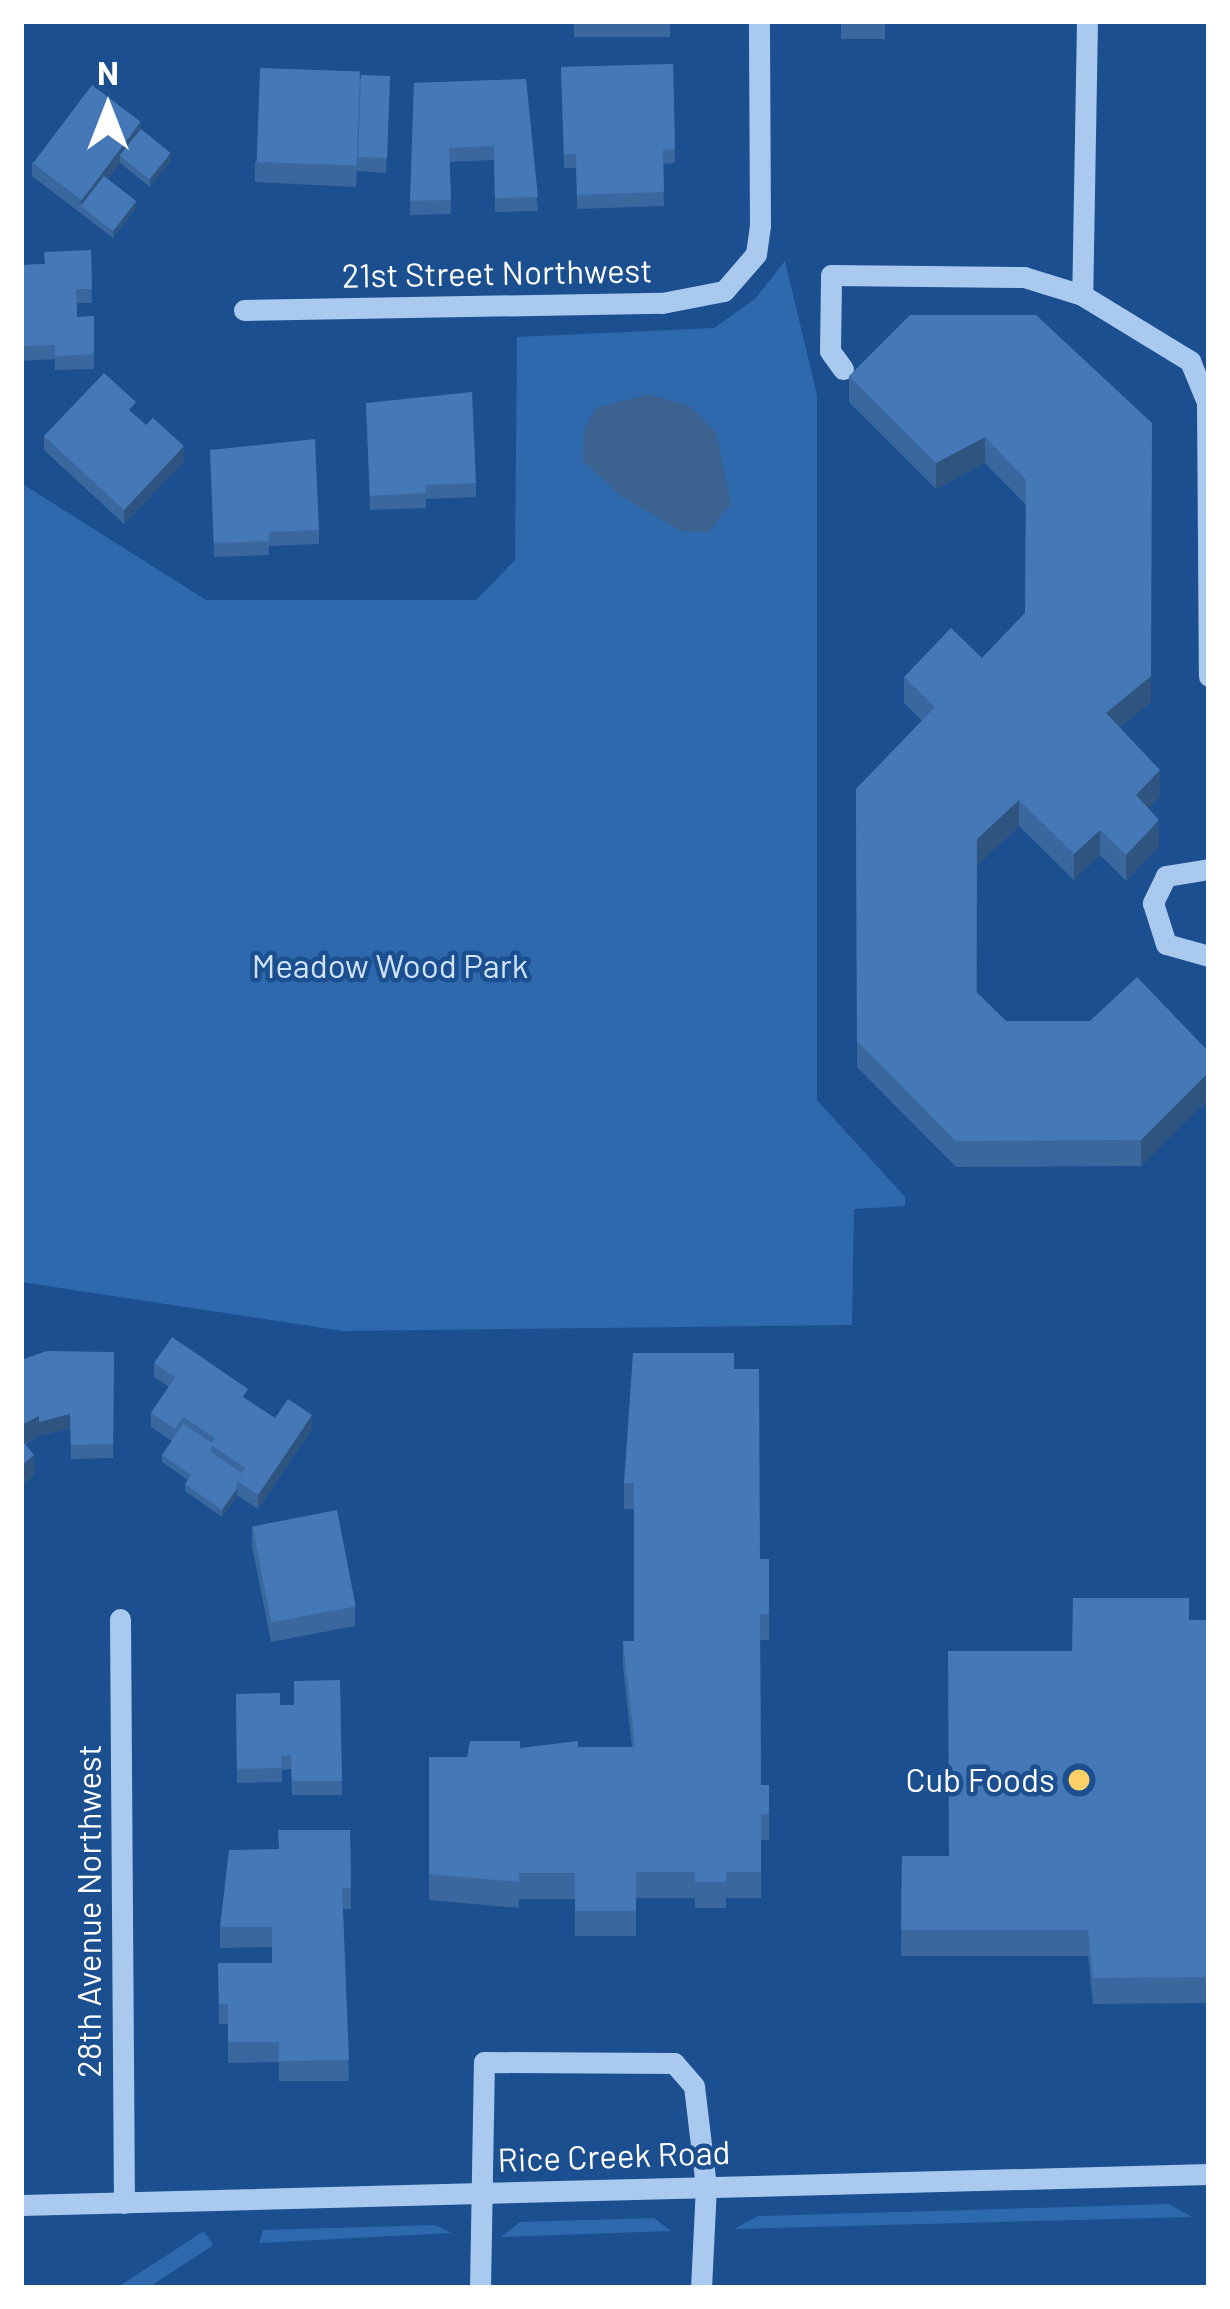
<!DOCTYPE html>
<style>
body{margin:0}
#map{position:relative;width:1230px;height:2309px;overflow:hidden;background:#1b4f8f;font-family:Barlow,sans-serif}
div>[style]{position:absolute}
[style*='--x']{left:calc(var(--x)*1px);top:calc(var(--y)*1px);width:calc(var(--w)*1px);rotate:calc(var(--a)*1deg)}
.green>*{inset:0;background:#2e69ad;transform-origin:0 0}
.water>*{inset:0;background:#3c6290}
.minor>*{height:21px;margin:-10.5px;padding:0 10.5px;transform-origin:10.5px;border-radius:10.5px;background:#a9c9ee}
.wall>*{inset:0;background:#3a679d;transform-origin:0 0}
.shaded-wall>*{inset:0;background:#305480}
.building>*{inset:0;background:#4478b7;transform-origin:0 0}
.dots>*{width:33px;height:33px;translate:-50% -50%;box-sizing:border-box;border:6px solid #1b4f8f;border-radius:50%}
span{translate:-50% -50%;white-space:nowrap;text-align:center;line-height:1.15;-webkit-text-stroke:9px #1b4f8f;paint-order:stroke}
.street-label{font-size:33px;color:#fff}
.park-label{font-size:33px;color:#cfe3fa}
.poi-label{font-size:33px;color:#fff}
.right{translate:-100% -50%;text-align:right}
.frame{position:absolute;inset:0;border:24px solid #fff;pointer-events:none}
.north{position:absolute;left:48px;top:48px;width:120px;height:120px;-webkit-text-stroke:9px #1b4f8f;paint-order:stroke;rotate:0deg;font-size:33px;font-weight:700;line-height:48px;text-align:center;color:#fff}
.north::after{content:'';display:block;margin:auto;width:42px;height:54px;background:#fff;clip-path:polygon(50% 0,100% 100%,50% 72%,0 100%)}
</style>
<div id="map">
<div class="green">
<i style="clip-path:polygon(785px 261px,817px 395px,817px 1100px,905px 1197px,905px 1206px,854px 1209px,852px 1325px,343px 1331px,21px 1282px,21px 483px,206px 600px,476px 600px,515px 560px,517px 337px,714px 328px,755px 299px)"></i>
<i style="clip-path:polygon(1169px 2204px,1192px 2217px,734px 2229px,758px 2216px)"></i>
<i style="clip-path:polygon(654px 2218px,671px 2231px,501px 2237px,520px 2222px)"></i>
<i style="clip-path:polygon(435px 2225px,451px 2233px,259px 2243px,263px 2230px)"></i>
<i style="left:204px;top:2231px;width:17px;height:183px;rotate:57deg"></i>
</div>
<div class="water">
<i style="clip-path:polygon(649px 394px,691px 407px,716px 433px,731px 503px,709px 532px,681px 531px,621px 496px,583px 461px,584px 430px,596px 408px)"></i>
</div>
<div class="minor">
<i style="--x:1087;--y:21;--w:274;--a:91"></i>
<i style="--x:1082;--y:295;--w:127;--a:31.4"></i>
<i style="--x:1190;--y:361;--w:44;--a:67.5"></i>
<i style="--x:1207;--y:402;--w:274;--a:89.6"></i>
<i style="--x:244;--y:310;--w:418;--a:-1"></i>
<i style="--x:662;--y:303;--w:63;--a:-11"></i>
<i style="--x:724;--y:291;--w:49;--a:-49.1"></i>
<i style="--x:756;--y:254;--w:28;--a:-82"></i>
<i style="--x:760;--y:226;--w:205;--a:-90.3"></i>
<i style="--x:843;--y:369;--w:22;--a:-126"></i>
<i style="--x:830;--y:351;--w:76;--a:-89.2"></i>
<i style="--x:831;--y:275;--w:193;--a:0.6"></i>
<i style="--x:1024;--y:277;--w:61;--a:17.2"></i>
<i style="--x:1209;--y:869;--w:44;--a:170.8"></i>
<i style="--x:1166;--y:876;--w:30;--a:116"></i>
<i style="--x:1153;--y:903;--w:43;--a:72.4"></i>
<i style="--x:1166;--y:944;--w:45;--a:15.6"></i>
<i style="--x:120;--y:1619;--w:584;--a:89.61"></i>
<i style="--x:21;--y:2205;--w:1188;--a:-1.49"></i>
<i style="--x:480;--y:2288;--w:226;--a:-89"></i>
<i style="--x:484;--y:2062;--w:190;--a:0.3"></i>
<i style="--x:674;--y:2063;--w:30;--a:49"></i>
<i style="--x:694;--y:2086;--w:101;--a:83.2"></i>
<i style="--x:706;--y:2186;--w:102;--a:92.8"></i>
</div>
<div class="wall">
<i style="left:574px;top:21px;width:96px;height:16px"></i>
<i style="left:841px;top:21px;width:44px;height:18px"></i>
<i style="clip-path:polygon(673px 64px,675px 163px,663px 164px,664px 206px,577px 209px,576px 168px,564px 168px,561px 67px)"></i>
<i style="clip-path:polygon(390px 76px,386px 173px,357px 171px,357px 165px,356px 187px,255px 182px,255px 162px,360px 79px)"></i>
<i style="clip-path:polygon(526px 79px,538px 211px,495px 212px,494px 160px,450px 162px,451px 214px,410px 215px,414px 83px)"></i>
<i style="clip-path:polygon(141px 129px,171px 160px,150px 187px,120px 163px,108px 179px,136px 208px,113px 238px,32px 176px,32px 162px)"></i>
<i style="clip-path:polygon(91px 250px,92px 303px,77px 303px,77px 317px,94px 316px,94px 369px,55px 370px,55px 359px,21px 361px,21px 265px,45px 264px)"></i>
<i style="clip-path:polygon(1036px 315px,1151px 702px,1120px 727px,1160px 796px,1148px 808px,1159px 846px,1126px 881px,1100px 855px,1074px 880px,1019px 826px,977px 865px,977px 992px,1006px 1021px,1209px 1052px,1209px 1098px,1141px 1166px,956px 1167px,857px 1067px,856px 789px,922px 721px,904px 703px,904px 677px,982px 658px,1025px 613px,1026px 505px,985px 463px,936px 489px,849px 402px,849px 376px)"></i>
<i style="clip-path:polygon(366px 403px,476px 483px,476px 497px,426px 499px,426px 508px,370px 510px)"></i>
<i style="clip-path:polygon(136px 416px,184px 461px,124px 524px,44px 450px,44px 436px)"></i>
<i style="clip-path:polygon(210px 450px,319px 530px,319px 544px,269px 546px,269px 555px,214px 557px)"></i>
<i style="clip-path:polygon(114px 1352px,113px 1458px,71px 1459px,70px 1428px,39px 1436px,25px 1444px,34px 1475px,21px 1486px,21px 1360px)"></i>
<i style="clip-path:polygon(154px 1363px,275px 1418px,312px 1429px,258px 1509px,237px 1495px,222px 1517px,185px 1491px,185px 1484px,188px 1480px,162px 1462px,162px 1455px,172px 1441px,151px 1427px,151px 1413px,169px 1387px,154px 1377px)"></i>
<i style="clip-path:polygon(734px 1369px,760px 1559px,769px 1559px,769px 1640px,760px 1640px,761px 1785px,769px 1785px,769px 1840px,761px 1840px,761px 1898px,726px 1898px,726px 1908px,695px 1908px,695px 1898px,636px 1898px,636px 1936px,575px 1936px,575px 1899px,519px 1899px,519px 1908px,429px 1900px,429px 1757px,467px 1757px,520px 1748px,632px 1747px,623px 1667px,623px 1641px,634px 1641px,634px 1509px,624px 1509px,624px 1483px)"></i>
<i style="clip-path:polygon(252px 1526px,355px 1606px,355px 1626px,271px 1642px,252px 1546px)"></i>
<i style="clip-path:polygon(1189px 1620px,1209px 1620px,1209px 2003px,1093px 2004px,1088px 1956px,901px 1956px,902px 1856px,949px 1856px,1072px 1651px)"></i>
<i style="clip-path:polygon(340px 1680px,342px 1795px,292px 1795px,291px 1769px,282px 1770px,282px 1782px,237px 1783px,236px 1694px,280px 1705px,294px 1705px)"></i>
<i style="clip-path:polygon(350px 1830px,351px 1909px,343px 1909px,349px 2081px,279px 2081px,279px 2062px,228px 2063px,228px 2024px,219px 2024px,218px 1963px,272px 1963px,272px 1947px,220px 1948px,220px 1927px)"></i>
</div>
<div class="shaded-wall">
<i style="clip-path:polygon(141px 122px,141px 136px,120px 156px,120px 163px,85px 209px,81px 206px,81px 199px)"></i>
<i style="clip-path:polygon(171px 153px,171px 160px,150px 187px,150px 179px)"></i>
<i style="clip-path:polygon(136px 201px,136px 208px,113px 238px,113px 231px)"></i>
<i style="clip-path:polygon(1152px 423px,1151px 702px,1106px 739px,1106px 713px)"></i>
<i style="clip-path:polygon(985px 437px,985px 463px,936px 489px,936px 463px)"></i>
<i style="clip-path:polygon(184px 446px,184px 461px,124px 524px,124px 510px)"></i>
<i style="clip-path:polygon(1160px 770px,1160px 796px,1136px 821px,1136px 795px)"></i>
<i style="clip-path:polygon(1019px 800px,1019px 826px,977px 865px,977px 839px)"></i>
<i style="clip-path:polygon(1159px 820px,1159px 846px,1126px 881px,1126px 855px)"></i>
<i style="clip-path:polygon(1100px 830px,1100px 855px,1074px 880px,1074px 854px)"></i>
<i style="clip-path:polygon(1209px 1072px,1209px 1098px,1141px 1166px,1141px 1140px)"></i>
<i style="clip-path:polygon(70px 1414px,70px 1428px,39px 1436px,21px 1445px,21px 1425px,39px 1416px)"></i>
<i style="clip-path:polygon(312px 1415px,312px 1429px,258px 1509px,258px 1495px)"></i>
<i style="clip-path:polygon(34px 1455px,34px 1475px,21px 1486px,21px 1466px)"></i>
<i style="clip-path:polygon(237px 1488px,237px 1495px,222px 1517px,222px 1510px)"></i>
</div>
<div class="building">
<i style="clip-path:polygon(673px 64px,675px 149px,663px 150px,664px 192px,577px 195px,576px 154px,564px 154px,561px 67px)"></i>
<i style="left:260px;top:68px;width:100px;height:94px;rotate:2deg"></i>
<i style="left:361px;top:75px;width:29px;height:82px;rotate:2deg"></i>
<i style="clip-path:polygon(526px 79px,538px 197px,495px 198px,494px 146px,449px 148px,451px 200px,410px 201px,414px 83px)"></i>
<i style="left:92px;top:85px;width:61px;height:98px;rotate:37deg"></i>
<i style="left:141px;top:129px;width:38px;height:34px;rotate:39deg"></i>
<i style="left:104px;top:176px;width:41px;height:38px;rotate:38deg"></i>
<i style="clip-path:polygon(91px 250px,92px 289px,76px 289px,77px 317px,94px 316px,94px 354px,55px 356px,55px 345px,21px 346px,21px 265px,45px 264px,44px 252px)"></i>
<i style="clip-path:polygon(910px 315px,1036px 315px,1152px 423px,1151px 676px,1106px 713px,1160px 770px,1136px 795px,1159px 820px,1126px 855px,1100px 830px,1074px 854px,1019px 800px,977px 839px,976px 992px,1006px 1021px,1090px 1021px,1137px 977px,1209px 1052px,1209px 1072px,1141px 1140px,956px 1141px,857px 1041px,856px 789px,935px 707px,904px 677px,951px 628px,982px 658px,1025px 613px,1026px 480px,985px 437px,936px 463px,849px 376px)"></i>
<i style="clip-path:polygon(104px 373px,136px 402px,129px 410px,146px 425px,153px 418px,184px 446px,124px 510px,44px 436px)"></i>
<i style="clip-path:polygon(472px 392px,476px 483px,425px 485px,426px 493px,370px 496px,366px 403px)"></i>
<i style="clip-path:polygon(315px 439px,319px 530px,269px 532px,269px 541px,214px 543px,210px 450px)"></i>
<i style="clip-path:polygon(172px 1337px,248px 1389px,243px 1397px,275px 1418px,288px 1399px,312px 1415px,258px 1495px,237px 1481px,245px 1468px,211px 1445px,215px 1438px,183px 1417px,175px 1429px,151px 1413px,175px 1377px,154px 1363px)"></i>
<i style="clip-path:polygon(47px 1351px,114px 1352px,113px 1444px,71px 1445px,70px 1414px,39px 1422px,39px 1416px,21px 1370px,21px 1360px)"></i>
<i style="clip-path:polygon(633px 1353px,734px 1353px,734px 1369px,759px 1369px,760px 1559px,769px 1559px,769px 1614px,760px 1614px,761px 1785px,769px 1785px,769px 1814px,761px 1814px,761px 1872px,726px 1872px,726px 1882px,695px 1882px,695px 1872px,636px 1872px,636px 1911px,575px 1911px,575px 1873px,519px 1873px,519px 1882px,429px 1874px,429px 1757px,467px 1757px,470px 1741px,520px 1741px,520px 1748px,578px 1741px,578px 1747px,635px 1747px,623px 1641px,634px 1641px,634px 1483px,624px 1483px)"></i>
<i style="clip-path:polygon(21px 1370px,39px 1416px,21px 1425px)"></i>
<i style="clip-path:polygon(183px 1424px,212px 1443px,211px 1452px,242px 1473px,237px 1481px,237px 1488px,222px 1510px,185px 1484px,191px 1475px,162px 1455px)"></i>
<i style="clip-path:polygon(21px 1439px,34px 1455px,21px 1466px)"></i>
<i style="left:337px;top:1510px;width:98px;height:86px;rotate:79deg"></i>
<i style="clip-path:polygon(1073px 1598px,1189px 1598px,1189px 1620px,1209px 1620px,1209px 1977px,1093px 1978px,1088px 1930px,901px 1930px,902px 1856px,949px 1856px,948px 1651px,1072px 1651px)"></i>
<i style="clip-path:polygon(340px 1680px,342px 1781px,292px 1781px,291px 1755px,281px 1756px,282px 1768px,237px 1769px,236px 1694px,280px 1693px,280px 1705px,294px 1705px,294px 1681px)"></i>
<i style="clip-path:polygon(278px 1830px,350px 1830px,351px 1888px,342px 1888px,349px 2060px,279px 2061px,279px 2042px,228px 2042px,228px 2004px,219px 2004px,218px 1963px,272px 1963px,272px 1927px,220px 1927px,229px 1850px,279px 1849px)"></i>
</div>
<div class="dots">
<i style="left:1079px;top:1780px;background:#ffd166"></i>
</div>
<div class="street-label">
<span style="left:497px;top:273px;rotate:-1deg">21st Street Northwest</span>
<span style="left:89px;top:1911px;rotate:-90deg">28th Avenue Northwest</span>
<span style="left:614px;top:2156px;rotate:-2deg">Rice Creek Road</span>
</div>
<div class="park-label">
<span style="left:390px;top:966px">Meadow Wood Park</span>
</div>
<div class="poi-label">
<span class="right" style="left:1055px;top:1780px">Cub Foods</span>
</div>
<div class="frame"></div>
<div class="north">N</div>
</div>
